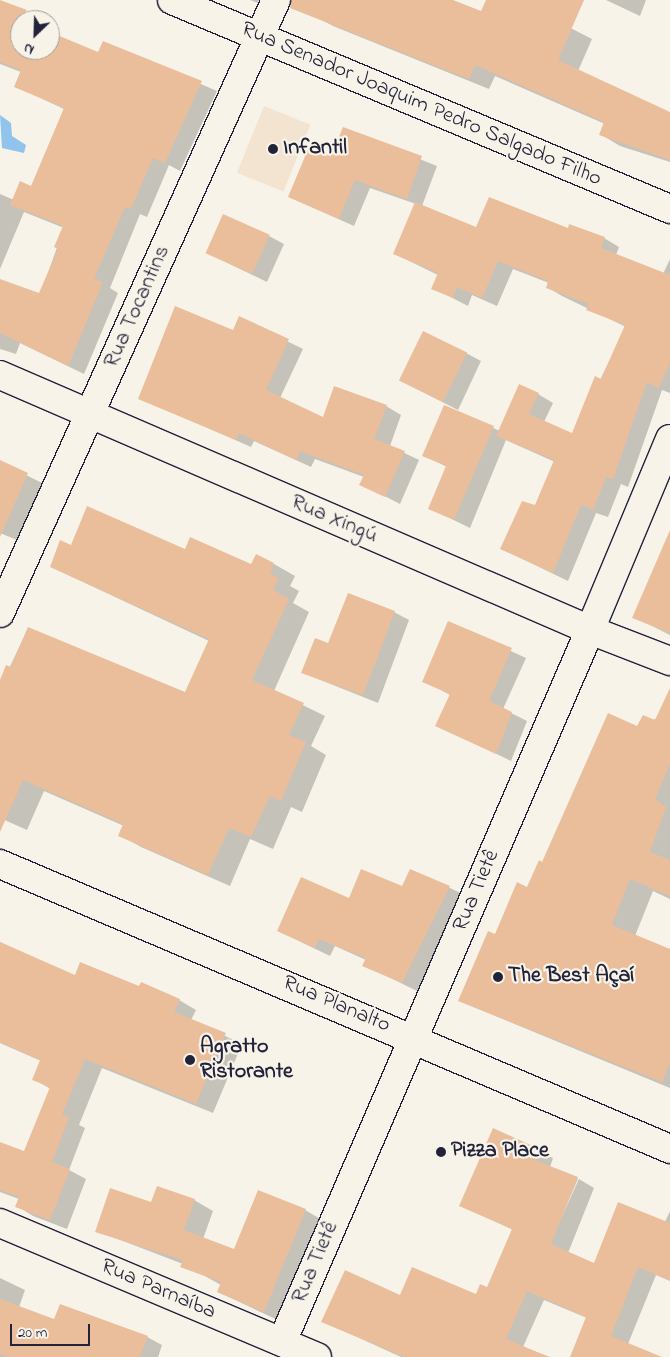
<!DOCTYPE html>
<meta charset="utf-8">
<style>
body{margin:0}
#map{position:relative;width:670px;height:1357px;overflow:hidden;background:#f7f3e8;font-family:"Indie Flower",sans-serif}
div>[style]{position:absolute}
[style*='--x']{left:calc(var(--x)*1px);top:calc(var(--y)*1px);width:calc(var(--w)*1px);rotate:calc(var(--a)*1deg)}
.built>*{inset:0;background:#f3e3d1;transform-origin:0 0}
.water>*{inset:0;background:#90c4ed}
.shadow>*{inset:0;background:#0003}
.building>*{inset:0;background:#ebbe9b;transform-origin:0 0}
.roads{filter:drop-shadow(1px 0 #22223b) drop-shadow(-1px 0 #22223b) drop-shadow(0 1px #22223b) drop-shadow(0 -1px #22223b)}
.street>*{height:28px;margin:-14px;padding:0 14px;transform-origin:14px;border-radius:14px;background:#f7f3e8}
.secondary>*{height:28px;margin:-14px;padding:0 14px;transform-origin:14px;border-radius:14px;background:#f7f3e8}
.dots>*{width:14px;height:14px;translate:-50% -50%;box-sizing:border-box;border:2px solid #f7f3e8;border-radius:50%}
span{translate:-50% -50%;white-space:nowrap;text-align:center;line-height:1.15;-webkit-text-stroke:4.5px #f7f3e8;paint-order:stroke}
.street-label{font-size:22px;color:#22223b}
.poi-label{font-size:22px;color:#22223b;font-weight:700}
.left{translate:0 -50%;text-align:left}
.north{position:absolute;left:10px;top:10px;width:50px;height:50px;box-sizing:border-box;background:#f7f3e8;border:1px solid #a29fa3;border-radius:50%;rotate:204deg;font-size:14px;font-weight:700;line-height:20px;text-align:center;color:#22223b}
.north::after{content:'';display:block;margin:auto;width:18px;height:22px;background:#22223b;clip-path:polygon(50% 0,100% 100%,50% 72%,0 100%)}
.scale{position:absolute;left:10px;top:1324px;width:80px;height:22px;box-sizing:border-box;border:2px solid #22223b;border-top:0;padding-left:6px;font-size:15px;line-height:18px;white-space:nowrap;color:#22223b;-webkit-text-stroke:4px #f7f3e8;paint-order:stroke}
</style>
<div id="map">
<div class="built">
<i style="left:264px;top:106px;width:50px;height:72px;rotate:22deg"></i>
</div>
<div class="water">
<i style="clip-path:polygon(0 115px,11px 123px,12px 136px,26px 145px,24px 153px,2px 148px)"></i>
</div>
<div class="shadow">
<i style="clip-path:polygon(250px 0,259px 0,258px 3px)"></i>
<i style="clip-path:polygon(318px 0,452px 0,482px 13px,488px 0,532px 0,549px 17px,592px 39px,578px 71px,670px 113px,670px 162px,620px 146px,600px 134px,605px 124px,495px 76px,489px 89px,333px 26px,313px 15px)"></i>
<i style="clip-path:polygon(606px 0,646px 0,640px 16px)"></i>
<i style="clip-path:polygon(0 1px,42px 20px,20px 20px,20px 50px,50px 50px,50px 34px,99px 54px,103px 42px,217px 91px,180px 171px,169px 165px,147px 217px,140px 214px,110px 288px,118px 293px,84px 374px,20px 343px,16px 354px,0 349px,0 280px,40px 295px,64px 228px,24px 212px,0 269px,0 194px,14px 200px,32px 188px,64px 109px,15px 86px,21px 72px,0 64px)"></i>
<i style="clip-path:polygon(344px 129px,437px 166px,422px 206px,476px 229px,568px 230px,604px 238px,619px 247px,616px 255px,663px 274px,670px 259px,670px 393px,662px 390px,628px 487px,621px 484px,608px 517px,596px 513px,568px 581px,502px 549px,535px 507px,555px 462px,506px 440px,470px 528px,429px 508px,447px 467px,424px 455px,445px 407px,500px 431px,538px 394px,553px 403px,544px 422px,573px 435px,626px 327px,562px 296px,547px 287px,549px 283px,513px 269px,497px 306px,472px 295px,468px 306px,433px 288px,438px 275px,395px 254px,416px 204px,370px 188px,354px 226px,289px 197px,332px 158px)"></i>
<i style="clip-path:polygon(269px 236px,284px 244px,267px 282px,207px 253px)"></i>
<i style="clip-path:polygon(240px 318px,303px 349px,280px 398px,324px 418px,386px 406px,401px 415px,390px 446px,419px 460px,400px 504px,361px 484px,364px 477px,315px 459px,311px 467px,254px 441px,251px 447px,140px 398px,234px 332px)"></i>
<i style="clip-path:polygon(466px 353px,481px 361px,458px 410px,401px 381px)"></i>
<i style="clip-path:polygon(0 462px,42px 483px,17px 540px,0 533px)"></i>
<i style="clip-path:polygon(670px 538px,670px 635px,634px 617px)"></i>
<i style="clip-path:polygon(72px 547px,186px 551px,252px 566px,274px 564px,295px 576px,290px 586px,299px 591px,293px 603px,309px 612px,274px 691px,325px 716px,311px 746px,326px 755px,302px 812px,291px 807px,273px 849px,250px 839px,230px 886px,141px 847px,120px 835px,124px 826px,44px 791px,27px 830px,0 818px,0 688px,28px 628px,186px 693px,209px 641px,51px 567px)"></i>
<i style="clip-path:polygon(394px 612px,409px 620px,378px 703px,303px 673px,329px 645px)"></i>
<i style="clip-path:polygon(448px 622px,526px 658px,503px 709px,527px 721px,511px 761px,437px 725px,450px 695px,424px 681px)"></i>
<i style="clip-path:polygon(670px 712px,670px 899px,653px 891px,635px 936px,670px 950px,670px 1088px,459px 1001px,495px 936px,638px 727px)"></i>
<i style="clip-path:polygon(411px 870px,465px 895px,417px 991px,364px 965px,366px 960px,335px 946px,330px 956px,278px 931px,349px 899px,403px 888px)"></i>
<i style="clip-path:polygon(0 942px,76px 977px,140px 987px,179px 1000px,196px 1010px,191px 1020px,242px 1044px,213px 1113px,102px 1068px,79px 1125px,85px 1128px,69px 1170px,86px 1179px,67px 1229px,33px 1216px,17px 1206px,19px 1199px,0 1192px,0 1143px,25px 1153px,51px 1089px,33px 1079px,41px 1061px,0 1043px)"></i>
<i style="clip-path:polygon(493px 1130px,553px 1158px,550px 1167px,578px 1179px,547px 1249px,579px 1179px,594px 1188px,568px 1253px,595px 1265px,665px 1222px,670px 1211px,670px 1281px,656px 1275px,628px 1344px,655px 1357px,571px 1357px,587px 1318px,544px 1300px,523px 1347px,550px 1357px,401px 1357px,322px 1321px,401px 1297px,476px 1296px,488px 1289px,513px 1230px,461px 1205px)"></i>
<i style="clip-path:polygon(194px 1200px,213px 1211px,203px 1239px,235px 1251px,305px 1210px,324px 1221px,282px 1322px,218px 1292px,221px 1285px,183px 1264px,97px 1231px,152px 1204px)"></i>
<i style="clip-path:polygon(0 1278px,25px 1290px,19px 1307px,55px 1320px,147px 1337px,162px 1345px,158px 1357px,0 1357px)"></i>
</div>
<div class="building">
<i style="clip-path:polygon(0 0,27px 10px,20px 20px,20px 50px,50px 50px,50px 32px,98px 52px,103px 41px,202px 81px,165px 163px,153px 158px,131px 209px,125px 207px,94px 279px,103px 282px,68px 366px,0 333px,0 279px,39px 293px,58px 249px,54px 247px,63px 226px,10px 205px,20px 181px,31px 186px,64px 108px,14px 87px,21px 70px,0 62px)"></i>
<i style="clip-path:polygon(291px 0,453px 0,481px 11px,486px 0,584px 0,558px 60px,670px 112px,670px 160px,599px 135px,604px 122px,475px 65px,469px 79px,290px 8px)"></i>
<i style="clip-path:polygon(343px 127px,422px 156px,407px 199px,355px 180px,339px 219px,288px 197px,309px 147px,331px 156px)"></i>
<i style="clip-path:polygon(489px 197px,568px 228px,569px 224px,605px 237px,601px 248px,670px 275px,670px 363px,659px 388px,647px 382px,613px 479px,606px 477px,593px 510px,581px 505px,553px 573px,500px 549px,522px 501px,535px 505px,554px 460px,496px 436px,519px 384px,539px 393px,529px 414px,572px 433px,595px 376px,601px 379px,625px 325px,586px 310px,589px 304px,546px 288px,548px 281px,498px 261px,482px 298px,457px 287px,453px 298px,431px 289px,438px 273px,393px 254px,415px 202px,476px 227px)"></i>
<i style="left:223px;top:214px;width:51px;height:43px;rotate:24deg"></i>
<i style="clip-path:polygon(175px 306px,233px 330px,239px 316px,289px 339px,266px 390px,323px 417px,334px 386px,387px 405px,374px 439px,405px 451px,385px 497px,359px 485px,364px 475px,300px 451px,296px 460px,239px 433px,236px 440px,138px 399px)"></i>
<i style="left:423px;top:331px;width:49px;height:55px;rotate:26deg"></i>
<i style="clip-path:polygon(444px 405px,494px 426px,454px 520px,428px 509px,446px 466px,422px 456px)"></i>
<i style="clip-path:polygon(0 460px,28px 473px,0 537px)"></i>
<i style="clip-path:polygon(87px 506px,185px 549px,190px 537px,251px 564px,256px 554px,274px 563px,270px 574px,279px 578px,273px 590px,289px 599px,252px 680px,304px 703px,289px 735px,306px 742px,281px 801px,270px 796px,251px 837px,229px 828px,208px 875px,118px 836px,123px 824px,23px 780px,0 832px,0 680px,6px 665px,11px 667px,28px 627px,185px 692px,209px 639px,50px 567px,60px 540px,71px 545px)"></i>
<i style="clip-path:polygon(670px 530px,670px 633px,632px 618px)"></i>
<i style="clip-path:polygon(348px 593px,395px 611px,363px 695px,301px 673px,315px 638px,328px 643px)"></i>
<i style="clip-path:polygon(448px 621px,512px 648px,489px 701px,512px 712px,496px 754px,435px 726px,450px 694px,422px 682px)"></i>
<i style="clip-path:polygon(670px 688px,670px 764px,655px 799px,666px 807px,650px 852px,670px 860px,670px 896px,630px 879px,612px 925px,670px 949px,670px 1063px,662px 1082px,458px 1001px,488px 931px,495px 934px,517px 882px,527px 887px,539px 860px,542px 862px,608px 713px,637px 726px,643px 715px,655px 720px)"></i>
<i style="clip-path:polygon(361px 869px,402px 886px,410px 869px,450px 886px,402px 983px,362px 966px,366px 958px,319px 939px,315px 948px,277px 931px,301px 877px,349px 898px)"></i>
<i style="clip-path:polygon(0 942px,75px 975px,80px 962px,139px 986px,141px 982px,180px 999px,174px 1012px,226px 1033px,196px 1104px,85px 1059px,62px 1115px,69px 1118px,52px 1162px,70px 1169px,50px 1220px,15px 1207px,19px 1197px,0 1190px,0 1142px,24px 1151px,50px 1087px,32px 1080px,40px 1060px,0 1042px)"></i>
<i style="clip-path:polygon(493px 1128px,537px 1148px,532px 1159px,578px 1177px,551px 1244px,594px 1263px,618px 1202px,670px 1223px,670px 1280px,638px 1267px,611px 1336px,662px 1357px,570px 1357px,586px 1317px,527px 1291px,506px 1339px,549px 1357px,405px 1357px,321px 1322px,345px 1270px,400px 1295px,412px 1267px,476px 1294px,480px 1284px,487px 1287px,512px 1229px,459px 1206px)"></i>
<i style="clip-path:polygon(157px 1186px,195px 1199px,184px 1230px,234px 1249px,258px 1190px,306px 1209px,264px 1312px,217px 1292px,221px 1282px,180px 1267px,183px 1260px,95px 1232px,110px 1188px,151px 1202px)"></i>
<i style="clip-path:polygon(0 1299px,54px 1319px,60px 1304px,148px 1336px,140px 1357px,9px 1357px,0 1354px)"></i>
</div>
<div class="roads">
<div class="street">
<i style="--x:0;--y:613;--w:672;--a:-65.76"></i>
<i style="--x:0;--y:1223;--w:344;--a:22.9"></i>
<i style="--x:282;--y:1342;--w:776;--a:-66.61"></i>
<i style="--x:590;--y:630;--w:86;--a:21.2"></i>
</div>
<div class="secondary">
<i style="--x:172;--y:0;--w:540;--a:22.77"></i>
<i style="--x:0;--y:375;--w:643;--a:23.37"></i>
<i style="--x:590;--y:630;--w:207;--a:-67.3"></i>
<i style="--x:0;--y:864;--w:728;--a:23.04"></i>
</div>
</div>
<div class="dots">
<i style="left:273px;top:149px;background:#22223b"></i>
<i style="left:498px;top:977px;background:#22223b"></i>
<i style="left:190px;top:1060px;background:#22223b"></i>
<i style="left:441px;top:1152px;background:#22223b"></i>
</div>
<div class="street-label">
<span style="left:421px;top:105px;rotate:23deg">Rua Senador Joaquim Pedro Salgado Filho</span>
<span style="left:138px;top:307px;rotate:-66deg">Rua Tocantins</span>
<span style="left:334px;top:520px;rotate:23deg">Rua Xingú</span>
<span style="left:477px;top:891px;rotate:-67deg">Rua Tietê</span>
<span style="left:336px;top:1005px;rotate:23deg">Rua Planalto</span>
<span style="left:316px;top:1263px;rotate:-67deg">Rua Tietê</span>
<span style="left:158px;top:1290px;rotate:23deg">Rua Parnaíba</span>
</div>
<div class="poi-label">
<span class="left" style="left:283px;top:149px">Infantil</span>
<span class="left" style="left:508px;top:977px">The Best Açaí</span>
<span class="left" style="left:200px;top:1060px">Agratto<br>Ristorante</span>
<span class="left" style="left:451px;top:1152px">Pizza Place</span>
</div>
<div class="north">N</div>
<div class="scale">20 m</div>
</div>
